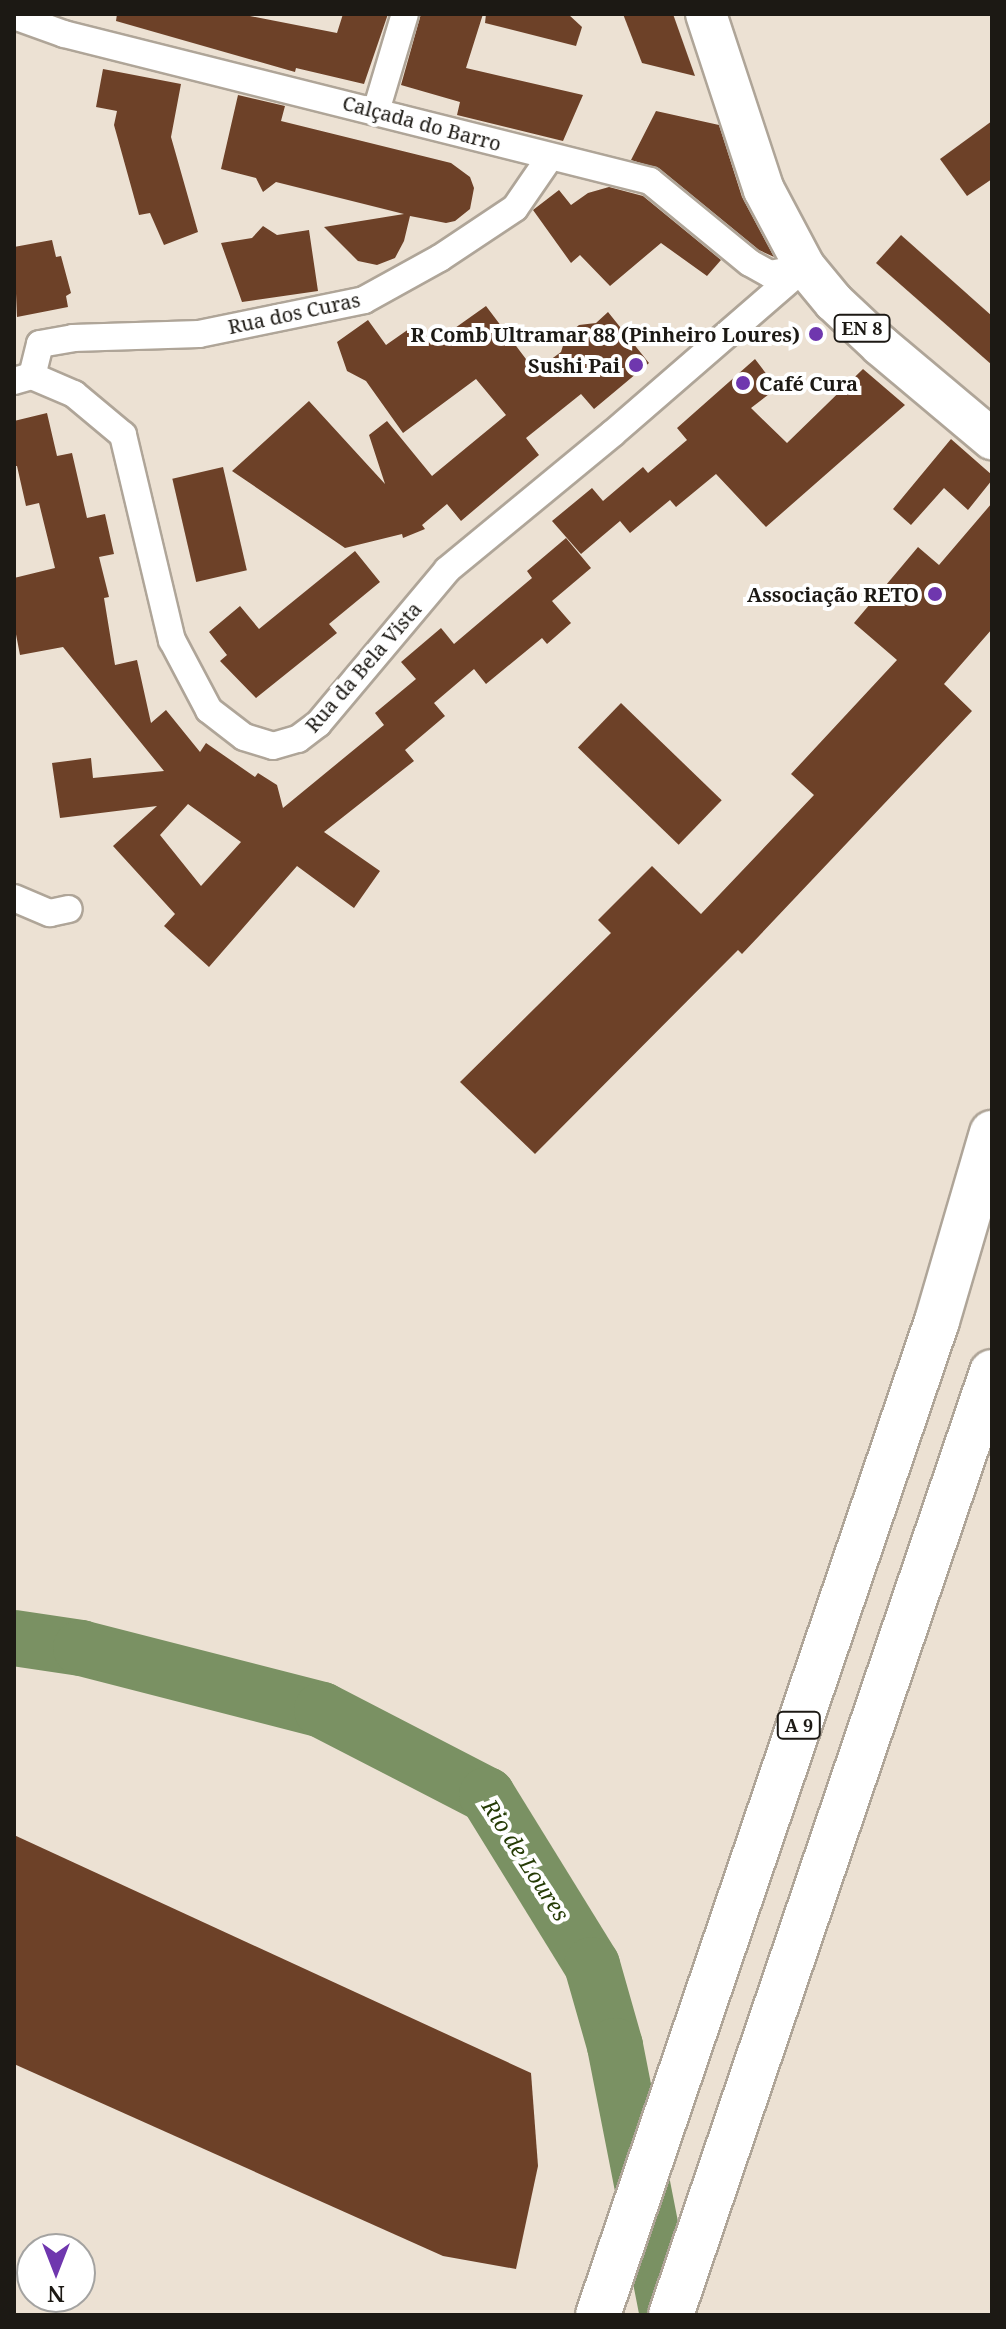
<!DOCTYPE html>
<meta charset="utf-8">
<style>
body{margin:0}
#map{position:relative;width:1006px;height:2329px;overflow:hidden;background:#ece1d3;font-family:"Noto Serif",serif}
div>[style]{position:absolute}
[style*='--x']{left:calc(var(--x)*1px);top:calc(var(--y)*1px);width:calc(var(--w)*1px);rotate:calc(var(--a)*1deg)}
.river>*{height:56px;margin:-28px;padding:0 28px;transform-origin:28px;border-radius:28px;background:#7a9163}
.building>*{inset:0;background:#6d4128;transform-origin:0 0}
.roads{filter:drop-shadow(2px 0 #afa598) drop-shadow(-2px 0 #afa598) drop-shadow(0 2px #afa598) drop-shadow(0 -2px #afa598)}
.street>*{height:26px;margin:-13px;padding:0 13px;transform-origin:13px;border-radius:13px;background:#fff}
.primary>*{height:40px;margin:-20px;padding:0 20px;transform-origin:20px;border-radius:20px;background:#fff}
.highway>*{height:44px;margin:-22px;padding:0 22px;transform-origin:22px;border-radius:22px;background:#fff}
.dots>*{width:22px;height:22px;translate:-50% -50%;box-sizing:border-box;border:4px solid #fff;border-radius:50%}
span{translate:-50% -50%;white-space:nowrap;text-align:center;line-height:1.15;-webkit-text-stroke:8px #fff;paint-order:stroke}
.shield-label span{padding:2px 6px;background:#fff;border:2px solid;border-radius:6px;-webkit-text-stroke-width:0}
.shield-label{font-size:18px;color:#1c1914;font-weight:700}
.street-label{font-size:20px;color:#1c1914}
.poi-label{font-size:20px;color:#1c1914;font-weight:700}
.right{translate:-100% -50%;text-align:right}
.left{translate:0 -50%;text-align:left}
.water-label{font-size:22px;color:#253b05;font-style:italic}
.frame{position:absolute;inset:0;border:16px solid #1c1914;pointer-events:none}
.north{position:absolute;left:16px;top:2233px;width:80px;height:80px;box-sizing:border-box;background:#fff;border:2px solid #a4a3a1;border-radius:50%;rotate:180deg;font-size:22px;font-weight:700;line-height:32px;text-align:center;color:#1c1914}
.north::after{content:'';display:block;margin:auto;width:28px;height:36px;background:#6f37ae;clip-path:polygon(50% 0,100% 100%,50% 72%,0 100%)}
</style>
<div id="map">
<div class="river">
<i style="--x:14;--y:1638;--w:68;--a:8.5"></i>
<i style="--x:81;--y:1648;--w:249;--a:14.4"></i>
<i style="--x:322;--y:1710;--w:186;--a:27.3"></i>
<i style="--x:487;--y:1795;--w:200;--a:58.3"></i>
<i style="--x:592;--y:1965;--w:84;--a:74.1"></i>
<i style="--x:615;--y:2046;--w:274;--a:78.9"></i>
</div>
<div class="building">
<i style="clip-path:polygon(117px 14px,240px 14px,337px 33px,343px 14px,388px 14px,364px 84px,296px 68px,295px 72px,116px 21px)"></i>
<i style="clip-path:polygon(421px 14px,483px 14px,466px 68px,583px 95px,563px 141px,457px 115px,460px 102px,401px 85px)"></i>
<i style="clip-path:polygon(486px 14px,568px 14px,582px 27px,576px 46px,485px 23px)"></i>
<i style="clip-path:polygon(623px 14px,673px 14px,695px 76px,642px 63px)"></i>
<i style="clip-path:polygon(103px 69px,181px 84px,171px 137px,198px 232px,164px 245px,150px 213px,139px 215px,114px 125px,117px 111px,96px 107px)"></i>
<i style="clip-path:polygon(238px 95px,285px 106px,281px 121px,451px 163px,470px 177px,474px 188px,470px 209px,455px 221px,446px 223px,410px 216px,404px 241px,395px 258px,377px 265px,358px 261px,324px 227px,404px 214px,276px 182px,263px 192px,256px 178px,221px 169px)"></i>
<i style="clip-path:polygon(656px 111px,719px 125px,742px 197px,774px 257px,759px 250px,660px 169px,631px 160px)"></i>
<i style="clip-path:polygon(992px 121px,992px 179px,967px 196px,940px 159px)"></i>
<i style="clip-path:polygon(609px 187px,643px 196px,721px 260px,707px 276px,661px 243px,610px 286px,580px 255px,571px 263px,533px 210px,559px 190px,571px 205px,588px 193px)"></i>
<i style="clip-path:polygon(263px 226px,277px 235px,309px 230px,318px 291px,242px 302px,221px 243px,252px 238px)"></i>
<i style="clip-path:polygon(901px 235px,992px 316px,992px 365px,876px 263px)"></i>
<i style="clip-path:polygon(52px 240px,56px 257px,61px 256px,71px 293px,66px 296px,68px 307px,17px 317px,14px 247px)"></i>
<i style="clip-path:polygon(486px 306px,535px 371px,561px 352px,566px 336px,579px 325px,596px 323px,608px 312px,649px 363px,594px 409px,581px 394px,526px 438px,539px 455px,461px 521px,447px 504px,422px 525px,425px 529px,403px 538px,402px 534px,345px 548px,232px 471px,309px 401px,385px 484px,369px 435px,387px 421px,432px 476px,506px 415px,476px 379px,403px 433px,366px 381px,347px 371px,337px 342px,368px 320px,386px 345px,416px 324px,431px 345px)"></i>
<i style="clip-path:polygon(755px 359px,777px 388px,751px 408px,787px 443px,863px 369px,905px 405px,766px 527px,716px 474px,676px 507px,670px 500px,630px 533px,620px 521px,581px 554px,552px 521px,592px 488px,603px 501px,643px 467px,648px 473px,687px 440px,677px 428px)"></i>
<i style="clip-path:polygon(evenodd,47px 413px,57px 456px,72px 453px,87px 518px,105px 514px,114px 554px,99px 557px,109px 597px,104px 598px,115px 665px,137px 660px,151px 723px,166px 710px,200px 752px,206px 743px,255px 777px,258px 773px,277px 785px,283px 808px,384px 725px,375px 713px,416px 679px,401px 662px,441px 628px,454px 644px,532px 578px,527px 571px,566px 538px,591px 568px,552px 601px,571px 623px,547px 644px,542px 638px,486px 684px,474px 669px,434px 703px,445px 716px,405px 750px,414px 761px,324px 832px,380px 871px,354px 908px,297px 866px,209px 967px,164px 926px,175px 914px,113px 846px,157px 806px,60px 818px,52px 763px,91px 758px,93px 778px,164px 771px,63px 647px,20px 655px,14px 624px,14px 578px,55px 568px,39px 503px,26px 506px,17px 466px,14px 466px,14px 421px,47px 413px,188px 804px,241px 842px,201px 886px,160px 835px,188px 804px)"></i>
<i style="clip-path:polygon(951px 439px,992px 475px,992px 480px,968px 510px,944px 488px,911px 525px,893px 509px)"></i>
<i style="left:223px;top:467px;width:106px;height:52px;rotate:77deg"></i>
<i style="clip-path:polygon(992px 503px,992px 629px,944px 684px,972px 711px,742px 954px,738px 950px,535px 1154px,460px 1082px,611px 933px,598px 920px,652px 866px,701px 914px,814px 795px,791px 774px,897px 660px,854px 623px,918px 547px,939px 565px)"></i>
<i style="clip-path:polygon(355px 551px,380px 582px,329px 624px,337px 633px,256px 698px,220px 661px,227px 655px,209px 632px,240px 606px,259px 629px)"></i>
<i style="left:621px;top:703px;width:140px;height:62px;rotate:44deg"></i>
<i style="clip-path:polygon(14px 1835px,531px 2073px,538px 2166px,516px 2269px,443px 2256px,14px 2064px)"></i>
</div>
<div class="roads">
<div class="street">
<i style="--x:14;--y:16;--w:53;--a:19.8"></i>
<i style="--x:64;--y:34;--w:604;--a:14.08"></i>
<i style="--x:650;--y:181;--w:129;--a:39.4"></i>
<i style="--x:750;--y:263;--w:23;--a:29"></i>
<i style="--x:770;--y:274;--w:32;--a:-11"></i>
<i style="--x:376;--y:111;--w:101;--a:-73.4"></i>
<i style="--x:32;--y:376;--w:46;--a:23.2"></i>
<i style="--x:74;--y:394;--w:64;--a:39.9"></i>
<i style="--x:123;--y:435;--w:211;--a:76.6"></i>
<i style="--x:172;--y:640;--w:79;--a:62.1"></i>
<i style="--x:209;--y:710;--w:44;--a:37.6"></i>
<i style="--x:244;--y:737;--w:30;--a:17"></i>
<i style="--x:273;--y:746;--w:26;--a:-16"></i>
<i style="--x:298;--y:739;--w:25;--a:-37"></i>
<i style="--x:318;--y:724;--w:201;--a:-50"></i>
<i style="--x:447;--y:570;--w:214;--a:-39.5"></i>
<i style="--x:612;--y:434;--w:255;--a:-40.9"></i>
<i style="--x:14;--y:381;--w:19;--a:-16"></i>
<i style="--x:32;--y:376;--w:33;--a:-76"></i>
<i style="--x:40;--y:344;--w:34;--a:-10"></i>
<i style="--x:73;--y:338;--w:126;--a:-1.8"></i>
<i style="--x:199;--y:334;--w:168;--a:-11.6"></i>
<i style="--x:364;--y:300;--w:87;--a:-28.9"></i>
<i style="--x:440;--y:258;--w:90;--a:-33.7"></i>
<i style="--x:515;--y:208;--w:62;--a:-55.5"></i>
<i style="--x:14;--y:898;--w:39;--a:23"></i>
<i style="--x:50;--y:913;--w:19;--a:-12"></i>
</div>
<div class="primary">
<i style="--x:706;--y:14;--w:185;--a:71.8"></i>
<i style="--x:764;--y:190;--w:87;--a:62"></i>
<i style="--x:805;--y:267;--w:45;--a:50.4"></i>
<i style="--x:834;--y:302;--w:64;--a:43.1"></i>
<i style="--x:881;--y:346;--w:145;--a:40"></i>
</div>
<div class="highway">
<i style="--x:598;--y:2315;--w:1050;--a:-71.17"></i>
<i style="--x:937;--y:1321;--w:196;--a:-73.7"></i>
<i style="--x:671;--y:2315;--w:996;--a:-71.2"></i>
</div>
</div>
<div class="dots">
<i style="left:816px;top:334px;background:#6f37ae"></i>
<i style="left:636px;top:365px;background:#6f37ae"></i>
<i style="left:743px;top:383px;background:#6f37ae"></i>
<i style="left:935px;top:594px;background:#6f37ae"></i>
</div>
<div class="shield-label">
<span style="left:862px;top:328px">EN 8</span>
<span style="left:799px;top:1725px">A 9</span>
</div>
<div class="street-label">
<span style="left:422px;top:123px;rotate:15deg">Calçada do Barro</span>
<span style="left:294px;top:313px;rotate:-12deg">Rua dos Curas</span>
<span style="left:363px;top:667px;rotate:-49deg">Rua da Bela Vista</span>
</div>
<div class="poi-label">
<span class="right" style="left:800px;top:334px">R Comb Ultramar 88 (Pinheiro Loures)</span>
<span class="right" style="left:620px;top:365px">Sushi Pai</span>
<span class="left" style="left:759px;top:383px">Café Cura</span>
<span class="right" style="left:919px;top:594px">Associação RETO</span>
</div>
<div class="water-label">
<span style="left:526px;top:1860px;rotate:57deg">Rio de Loures</span>
</div>
<div class="frame"></div>
<div class="north">N</div>
</div>
